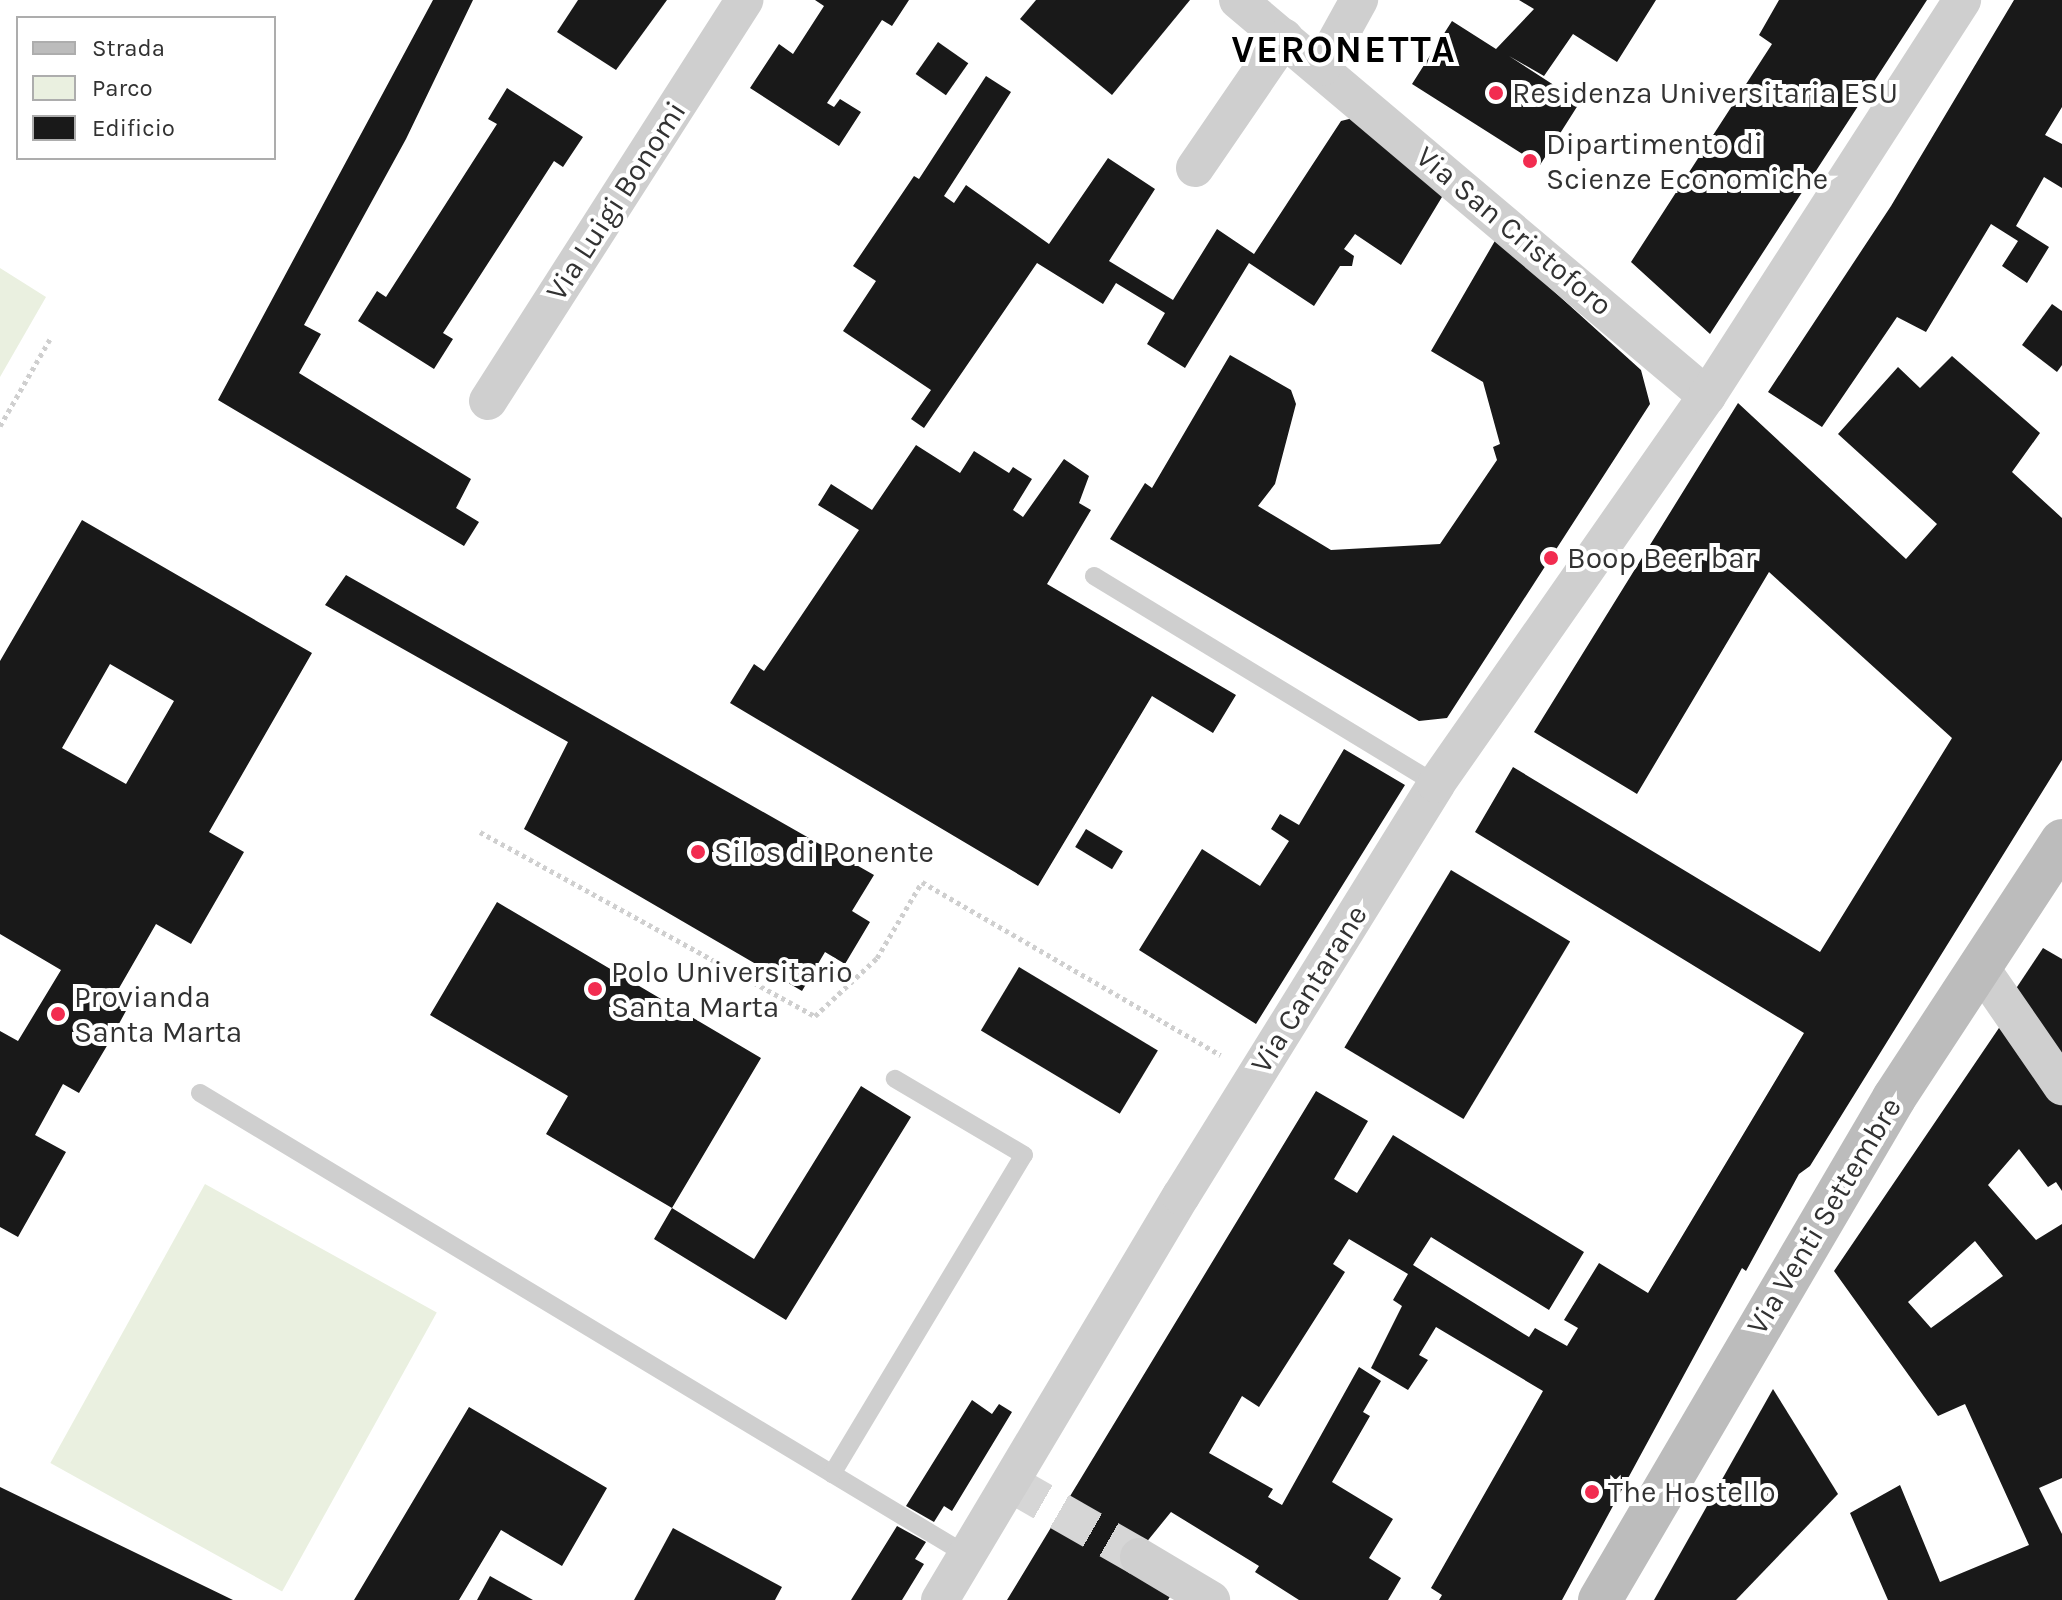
<!DOCTYPE html>
<style>
body{margin:0}
#map{position:relative;width:2062px;height:1600px;overflow:hidden;background:#fff;font-family:Karla,sans-serif}
div>[style]{position:absolute}
[style*='--x']{left:calc(var(--x)*1px);top:calc(var(--y)*1px);width:calc(var(--w)*1px);rotate:calc(var(--a)*1deg)}
.green>*{inset:0;background:#eaf0e0;transform-origin:0 0}
.building>*{inset:0;background:#191919;transform-origin:0 0}
.street-tunnel>*{height:38px;margin-top:-19px;transform-origin:0;background:repeating-linear-gradient(90deg,#d6d6d6 0 38px,transparent 0 57px)}
.path>*{height:5px;margin-top:-2.5px;transform-origin:0;background:repeating-linear-gradient(90deg,#cfcfcf 0 4px,transparent 0 8px)}
.lane>*{height:18px;margin:-9px;padding:0 9px;transform-origin:9px;border-radius:9px;background:#cfcfcf}
.street>*{height:38px;margin:-19px;padding:0 19px;transform-origin:19px;border-radius:19px;background:#cfcfcf}
.secondary>*{height:44px;margin:-22px;padding:0 22px;transform-origin:22px;border-radius:22px;background:#bcbcbc}
.dots>*{width:22px;height:22px;translate:-50% -50%;box-sizing:border-box;border:4px solid #fff;border-radius:50%}
span{translate:-50% -50%;white-space:nowrap;text-align:center;line-height:1.15;-webkit-text-stroke:8px #fff;paint-order:stroke}
.poi-label{font-size:30px;color:#323232}
.left{translate:0 -50%;text-align:left}
.street-label{font-size:30px;color:#323232}
.district-label{font-size:38px;color:#000;font-weight:700;letter-spacing:2px}
.legend{position:absolute;left:16px;top:16px;width:260px;height:144px;box-sizing:border-box;background:#fff;border:2px solid #adadad;margin:0;padding:10px 14px;list-style:none;font-size:24px;color:#323232}
.legend li{display:flex;align-items:center;gap:16px;height:40px}
.legend b{width:40px;border:2px solid #adadad}
</style>
<div id="map">
<div class="green">
<i style="clip-path:polygon(0 268px,46px 297px,0 377px)"></i>
<i style="left:205px;top:1184px;width:265px;height:319px;rotate:29deg"></i>
</div>
<div class="building">
<i style="clip-path:polygon(433px 0,473px 0,406px 139px,304px 325px,321px 334px,299px 373px,471px 479px,456px 508px,479px 522px,464px 546px,218px 400px)"></i>
<i style="clip-path:polygon(578px 0,667px 0,616px 70px,557px 32px)"></i>
<i style="clip-path:polygon(815px 0,909px 0,892px 26px,882px 20px,827px 103px,834px 107px,840px 99px,861px 112px,839px 146px,750px 88px,779px 44px,793px 54px,824px 6px)"></i>
<i style="clip-path:polygon(1036px 0,1190px 0,1112px 95px,1020px 19px)"></i>
<i style="clip-path:polygon(1519px 0,1656px 0,1617px 62px,1573px 34px,1544px 76px,1509px 56px,1580px 102px,1540px 165px,1412px 84px,1452px 21px,1496px 49px,1534px 9px)"></i>
<i style="clip-path:polygon(1779px 0,1927px 0,1710px 334px,1631px 262px,1772px 44px,1759px 35px)"></i>
<i style="clip-path:polygon(2014px 0,2062px 0,2062px 107px,2045px 135px,2062px 144px,2062px 188px,2044px 177px,2016px 226px,2049px 247px,2027px 283px,2002px 266px,2018px 241px,1991px 224px,1926px 332px,1897px 317px,1822px 427px,1768px 392px,1891px 206px)"></i>
<i style="left:938px;top:42px;width:37px;height:39px;rotate:35deg"></i>
<i style="clip-path:polygon(986px 76px,1011px 92px,944px 196px,954px 203px,966px 185px,1049px 244px,1108px 158px,1155px 189px,1109px 261px,1173px 300px,1217px 229px,1254px 254px,1341px 121px,1361px 116px,1445px 192px,1401px 265px,1355px 234px,1344px 249px,1354px 256px,1352px 266px,1340px 266px,1314px 306px,1249px 263px,1185px 368px,1147px 344px,1165px 313px,1116px 283px,1103px 304px,1037px 263px,924px 428px,911px 419px,931px 390px,843px 331px,876px 281px,853px 266px,914px 176px,919px 179px)"></i>
<i style="clip-path:polygon(507px 88px,583px 137px,563px 167px,554px 161px,443px 333px,453px 339px,434px 369px,358px 321px,377px 291px,386px 297px,497px 124px,488px 119px)"></i>
<i style="clip-path:polygon(1496px 239px,1641px 370px,1650px 404px,1447px 718px,1419px 721px,1110px 539px,1145px 483px,1152px 488px,1230px 355px,1291px 390px,1296px 404px,1275px 484px,1258px 506px,1331px 550px,1440px 544px,1497px 460px,1493px 447px,1500px 444px,1483px 382px,1431px 351px)"></i>
<i style="clip-path:polygon(2052px 304px,2062px 311px,2062px 365px,2057px 372px,2022px 345px)"></i>
<i style="clip-path:polygon(1952px 356px,2040px 433px,2012px 472px,2062px 518px,2062px 760px,1810px 1166px,1799px 1174px,1746px 1271px,1742px 1268px,1562px 1600px,1439px 1600px,1442px 1595px,1431px 1588px,1543px 1391px,1436px 1327px,1419px 1355px,1428px 1360px,1408px 1390px,1371px 1368px,1402px 1306px,1393px 1300px,1408px 1274px,1349px 1239px,1333px 1264px,1345px 1272px,1259px 1407px,1242px 1396px,1209px 1453px,1273px 1489px,1268px 1497px,1282px 1505px,1359px 1367px,1381px 1381px,1363px 1412px,1370px 1416px,1332px 1482px,1393px 1519px,1369px 1558px,1401px 1578px,1388px 1600px,1299px 1600px,1255px 1572px,1259px 1566px,1171px 1512px,1136px 1555px,1179px 1581px,1168px 1600px,1007px 1600px,1316px 1091px,1368px 1121px,1334px 1179px,1357px 1193px,1393px 1135px,1584px 1252px,1549px 1310px,1431px 1237px,1413px 1265px,1529px 1337px,1535px 1328px,1567px 1346px,1578px 1328px,1564px 1320px,1599px 1263px,1648px 1293px,1804px 1033px,1475px 832px,1513px 767px,1820px 952px,1952px 738px,1769px 572px,1637px 794px,1534px 732px,1738px 403px,1906px 559px,1937px 524px,1838px 434px,1898px 367px,1920px 388px)"></i>
<i style="clip-path:polygon(916px 445px,960px 473px,974px 451px,1009px 473px,1013px 467px,1032px 479px,1013px 510px,1023px 517px,1064px 459px,1089px 476px,1079px 503px,1091px 510px,1047px 584px,1236px 695px,1213px 733px,1152px 696px,1038px 886px,730px 703px,754px 664px,764px 671px,859px 530px,818px 505px,831px 484px,872px 510px)"></i>
<i style="clip-path:polygon(evenodd,82px 520px,312px 653px,209px 832px,244px 852px,191px 944px,156px 924px,118px 990px,133px 998px,108px 1044px,79px 1093px,63px 1084px,35px 1135px,66px 1152px,18px 1237px,0 1227px,0 1031px,18px 1041px,61px 970px,0 934px,0 661px,82px 520px,110px 664px,174px 701px,126px 784px,62px 748px,110px 664px)"></i>
<i style="clip-path:polygon(346px 575px,874px 875px,852px 911px,870px 922px,845px 964px,825px 952px,802px 991px,524px 829px,568px 742px,325px 605px)"></i>
<i style="clip-path:polygon(1344px 749px,1405px 785px,1256px 1024px,1139px 950px,1202px 849px,1260px 886px,1289px 841px,1271px 829px,1280px 814px,1299px 825px)"></i>
<i style="left:1086px;top:829px;width:43px;height:21px;rotate:31deg"></i>
<i style="left:1451px;top:870px;width:139px;height:207px;rotate:31deg"></i>
<i style="clip-path:polygon(497px 902px,761px 1058px,672px 1208px,546px 1134px,568px 1096px,430px 1015px)"></i>
<i style="clip-path:polygon(2043px 948px,2062px 959px,2062px 1069px,2011px 996px)"></i>
<i style="left:1019px;top:967px;width:162px;height:74px;rotate:31deg"></i>
<i style="clip-path:polygon(evenodd,2003px 1022px,2062px 1099px,2062px 1191px,2056px 1182px,2048px 1187px,2019px 1149px,1988px 1185px,2036px 1240px,2062px 1224px,2062px 1478px,2039px 1488px,2062px 1534px,2062px 1600px,1888px 1600px,1850px 1513px,1900px 1485px,1940px 1582px,2029px 1545px,1965px 1404px,1938px 1416px,1834px 1271px,2003px 1022px,1975px 1241px,2003px 1276px,1931px 1328px,1908px 1302px,1975px 1241px)"></i>
<i style="clip-path:polygon(861px 1086px,911px 1117px,786px 1320px,654px 1239px,672px 1208px,754px 1259px)"></i>
<i style="clip-path:polygon(1773px 1389px,1838px 1494px,1736px 1600px,1654px 1600px)"></i>
<i style="clip-path:polygon(972px 1400px,992px 1414px,999px 1404px,1012px 1412px,952px 1511px,944px 1506px,934px 1522px,906px 1506px)"></i>
<i style="clip-path:polygon(469px 1407px,607px 1488px,562px 1566px,501px 1530px,459px 1600px,354px 1600px)"></i>
<i style="clip-path:polygon(0 1487px,233px 1600px,0 1600px)"></i>
<i style="clip-path:polygon(897px 1526px,926px 1542px,915px 1559px,924px 1564px,902px 1600px,851px 1600px)"></i>
<i style="clip-path:polygon(673px 1528px,782px 1587px,775px 1600px,634px 1600px)"></i>
<i style="clip-path:polygon(490px 1576px,533px 1600px,477px 1600px)"></i>
</div>
<div class="street-tunnel">
<i style="--x:1010;--y:1483;--w:149;--a:29.8"></i>
</div>
<div class="path">
<i style="--x:0;--y:426;--w:100;--a:-60.1"></i>
<i style="--x:480;--y:832;--w:382;--a:28.8"></i>
<i style="--x:815;--y:1016;--w:85;--a:-43.1"></i>
<i style="--x:877;--y:958;--w:88;--a:-59.4"></i>
<i style="--x:922;--y:882;--w:345;--a:30.1"></i>
</div>
<div class="lane">
<i style="--x:1094;--y:576;--w:400;--a:31.3"></i>
<i style="--x:200;--y:1093;--w:895;--a:31.06"></i>
<i style="--x:832;--y:1474;--w:372;--a:-59"></i>
<i style="--x:1024;--y:1155;--w:150;--a:-149.5"></i>
</div>
<div class="street">
<i style="--x:1238;--y:0;--w:614;--a:40.18"></i>
<i style="--x:1322;--y:67;--w:77;--a:-61.1"></i>
<i style="--x:1195;--y:168;--w:158;--a:-55.6"></i>
<i style="--x:488;--y:401;--w:476;--a:-57.4"></i>
<i style="--x:1980;--y:967;--w:145;--a:55.4"></i>
<i style="--x:1139;--y:1557;--w:84;--a:30.8"></i>
<i style="--x:940;--y:1600;--w:470;--a:-59.2"></i>
<i style="--x:1181;--y:1196;--w:485;--a:-58.2"></i>
<i style="--x:1436;--y:784;--w:473;--a:-55.1"></i>
<i style="--x:1707;--y:396;--w:471;--a:-57.2"></i>
</div>
<div class="secondary">
<i style="--x:1600;--y:1600;--w:582;--a:-59.64"></i>
<i style="--x:1894;--y:1098;--w:307;--a:-56.8"></i>
</div>
<div class="dots">
<i style="left:1496px;top:93px;background:#f22c50"></i>
<i style="left:1530px;top:161px;background:#f22c50"></i>
<i style="left:1551px;top:558px;background:#f22c50"></i>
<i style="left:698px;top:852px;background:#f22c50"></i>
<i style="left:595px;top:989px;background:#f22c50"></i>
<i style="left:58px;top:1014px;background:#f22c50"></i>
<i style="left:1592px;top:1492px;background:#f22c50"></i>
</div>
<div class="poi-label">
<span class="left" style="left:1512px;top:93px">Residenza Universitaria ESU</span>
<span class="left" style="left:1546px;top:161px">Dipartimento di<br>Scienze Economiche</span>
<span class="left" style="left:1567px;top:558px">Boop Beer bar</span>
<span class="left" style="left:714px;top:852px">Silos di Ponente</span>
<span class="left" style="left:611px;top:989px">Polo Universitario<br>Santa Marta</span>
<span class="left" style="left:74px;top:1014px">Provianda<br>Santa Marta</span>
<span class="left" style="left:1608px;top:1492px">The Hostello</span>
</div>
<div class="street-label">
<span style="left:616px;top:201px;rotate:-57deg">Via Luigi Bonomi</span>
<span style="left:1514px;top:231px;rotate:40deg">Via San Cristoforo</span>
<span style="left:1309px;top:989px;rotate:-58deg">Via Cantarane</span>
<span style="left:1824px;top:1216px;rotate:-59deg">Via Venti Settembre</span>
</div>
<div class="district-label">
<span style="left:1344px;top:50px">VERONETTA</span>
</div>
<ul class="legend">
<li><b style="height:10px;background:#bcbcbc"></b>Strada</li>
<li><b style="height:22px;background:#eaf0e0"></b>Parco</li>
<li><b style="height:22px;background:#191919"></b>Edificio</li>
</ul>
</div>
